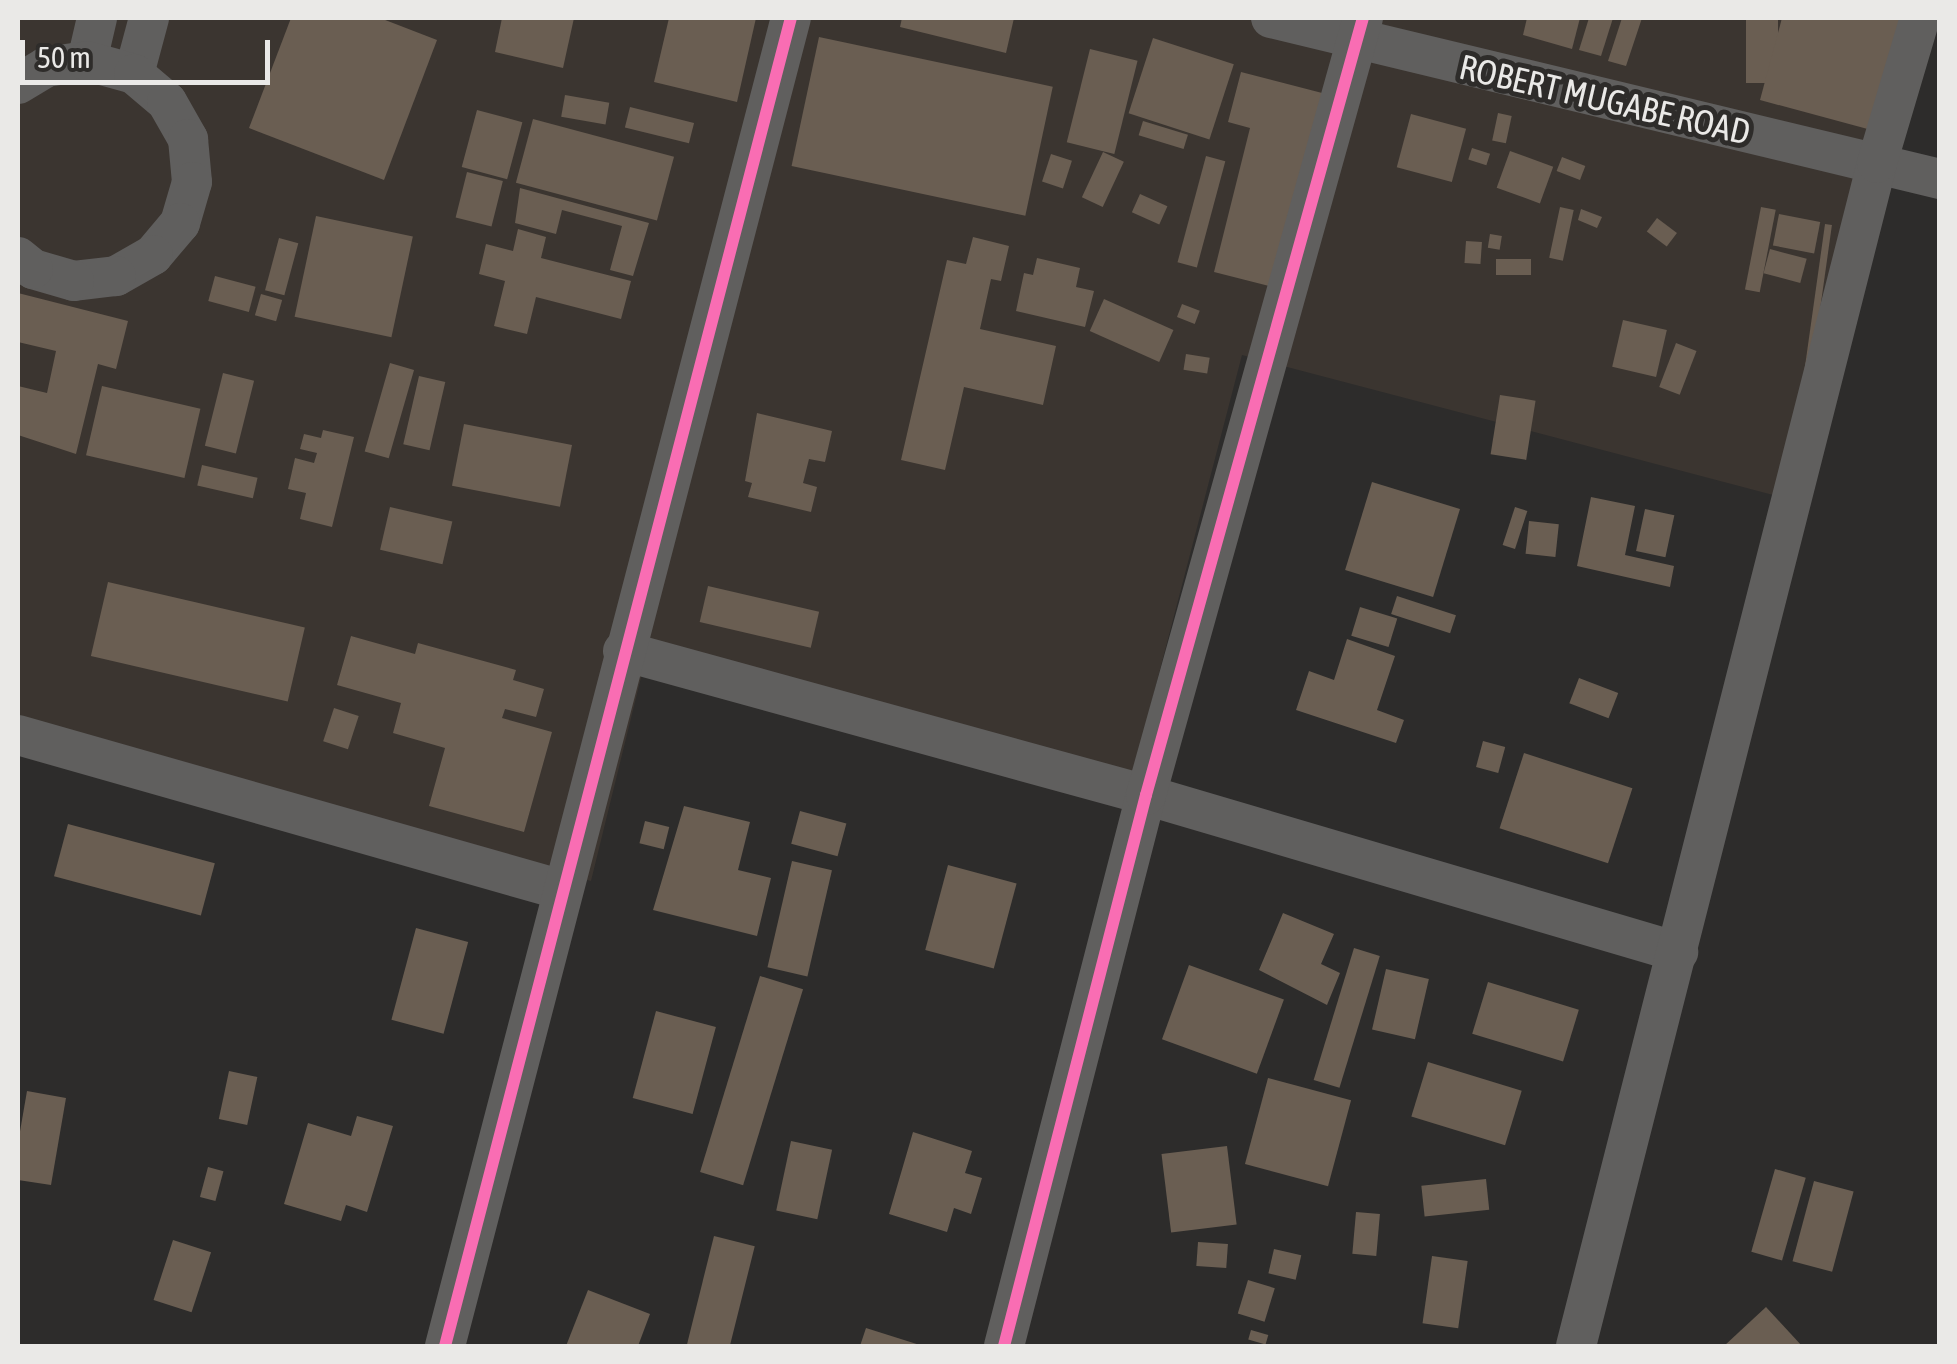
<!DOCTYPE html>
<style>
body{margin:0}
#map{position:relative;width:1957px;height:1364px;overflow:hidden;background:#2d2c2b;font-family:"Asap Condensed",sans-serif}
div>[style]{position:absolute}
[style*='--x']{left:calc(var(--x)*1px);top:calc(var(--y)*1px);width:calc(var(--w)*1px);rotate:calc(var(--a)*1deg)}
.built>*{inset:0;background:#3b3530}
.building>*{inset:0;background:#6a5e52;transform-origin:0 0}
.minor>*{height:40px;margin:-20px;padding:0 20px;transform-origin:20px;border-radius:20px;background:#605f5e}
.cycleway>*{height:12px;margin:-6px;padding:0 6px;transform-origin:6px;border-radius:6px;background:#f96db3}
span{translate:-50% -50%;white-space:nowrap;text-align:center;line-height:1.15;-webkit-text-stroke:10px #2e2c2a;paint-order:stroke}
.street-label{font-size:35px;color:#eae9e7}
.frame{position:absolute;inset:0;border:20px solid #eae9e7;pointer-events:none}
.scale{position:absolute;left:20px;top:40px;width:250px;height:45px;box-sizing:border-box;border:5px solid #eae9e7;border-top:0;padding-left:12px;font-size:30px;line-height:35px;white-space:nowrap;color:#eae9e7;-webkit-text-stroke:8px #2e2c2a;paint-order:stroke}
</style>
<div id="map">
<div class="built">
<i style="clip-path:polygon(18px 18px,1907px 18px,1777px 496px,1242px 355px,1132px 777px,650px 641px,591px 881px,18px 733px)"></i>
</div>
<div class="building">
<i style="clip-path:polygon(291px 18px,380px 18px,437px 40px,384px 180px,249px 128px)"></i>
<i style="clip-path:polygon(502px 18px,574px 18px,563px 68px,495px 52px)"></i>
<i style="clip-path:polygon(669px 18px,756px 18px,737px 102px,654px 82px)"></i>
<i style="clip-path:polygon(902px 18px,1014px 18px,1006px 53px,900px 27px)"></i>
<i style="clip-path:polygon(1527px 18px,1580px 18px,1572px 49px,1523px 35px)"></i>
<i style="clip-path:polygon(1589px 18px,1613px 18px,1601px 56px,1579px 50px)"></i>
<i style="clip-path:polygon(1622px 18px,1642px 18px,1626px 66px,1608px 61px)"></i>
<i style="left:1746px;top:18px;width:32px;height:65px"></i>
<i style="clip-path:polygon(1782px 18px,1906px 18px,1875px 131px,1760px 100px)"></i>
<i style="left:819px;top:37px;width:239px;height:132px;rotate:12deg"></i>
<i style="left:1153px;top:38px;width:85px;height:79px;rotate:18deg"></i>
<i style="left:1090px;top:49px;width:49px;height:96px;rotate:14deg"></i>
<i style="clip-path:polygon(1241px 72px,1326px 94px,1277px 288px,1214px 272px,1250px 128px,1228px 122px)"></i>
<i style="left:565px;top:95px;width:45px;height:22px;rotate:10deg"></i>
<i style="left:630px;top:107px;width:66px;height:21px;rotate:14deg"></i>
<i style="left:477px;top:110px;width:47px;height:59px;rotate:15deg"></i>
<i style="left:1498px;top:113px;width:14px;height:28px;rotate:12deg"></i>
<i style="left:1411px;top:114px;width:57px;height:55px;rotate:15deg"></i>
<i style="left:533px;top:119px;width:146px;height:66px;rotate:15deg"></i>
<i style="left:1143px;top:121px;width:47px;height:15px;rotate:17deg"></i>
<i style="left:1472px;top:148px;width:19px;height:12px;rotate:18deg"></i>
<i style="left:1510px;top:151px;width:46px;height:39px;rotate:20deg"></i>
<i style="left:1103px;top:152px;width:23px;height:50px;rotate:25deg"></i>
<i style="left:1051px;top:154px;width:22px;height:29px;rotate:18deg"></i>
<i style="left:1206px;top:156px;width:20px;height:110px;rotate:15deg"></i>
<i style="left:1562px;top:157px;width:25px;height:15px;rotate:21deg"></i>
<i style="left:467px;top:172px;width:37px;height:47px;rotate:14deg"></i>
<i style="clip-path:polygon(520px 188px,649px 223px,633px 276px,610px 270px,622px 226px,562px 210px,556px 234px,515px 223px)"></i>
<i style="left:1140px;top:194px;width:30px;height:20px;rotate:24deg"></i>
<i style="left:1560px;top:207px;width:14px;height:52px;rotate:12deg"></i>
<i style="left:1761px;top:207px;width:15px;height:84px;rotate:11deg"></i>
<i style="clip-path:polygon(1581px 209px,1602px 217px,1597px 228px,1578px 220px)"></i>
<i style="left:1779px;top:214px;width:42px;height:32px;rotate:11deg"></i>
<i style="left:316px;top:216px;width:99px;height:103px;rotate:12deg"></i>
<i style="left:1657px;top:218px;width:25px;height:17px;rotate:37deg"></i>
<i style="left:1825px;top:224px;width:7px;height:185px;rotate:8deg"></i>
<i style="clip-path:polygon(518px 229px,546px 237px,541px 258px,631px 281px,621px 319px,536px 297px,527px 334px,494px 326px,505px 281px,479px 274px,486px 244px,513px 251px)"></i>
<i style="left:1490px;top:234px;width:12px;height:14px;rotate:9deg"></i>
<i style="clip-path:polygon(973px 237px,1009px 246px,1001px 281px,991px 279px,980px 329px,1056px 346px,1043px 405px,964px 387px,945px 470px,901px 460px,947px 260px,966px 264px)"></i>
<i style="left:279px;top:238px;width:20px;height:54px;rotate:15deg"></i>
<i style="left:1466px;top:241px;width:16px;height:22px;rotate:4deg"></i>
<i style="left:1770px;top:249px;width:38px;height:25px;rotate:15deg"></i>
<i style="clip-path:polygon(1037px 258px,1080px 268px,1076px 287px,1094px 291px,1085px 327px,1016px 311px,1024px 273px,1033px 275px)"></i>
<i style="left:1496px;top:259px;width:35px;height:16px"></i>
<i style="left:215px;top:276px;width:42px;height:26px;rotate:15deg"></i>
<i style="clip-path:polygon(18px 293px,128px 321px,116px 369px,98px 364px,76px 454px,18px 435px,18px 386px,47px 393px,56px 351px,18px 342px)"></i>
<i style="left:261px;top:294px;width:22px;height:22px;rotate:16deg"></i>
<i style="left:1104px;top:299px;width:76px;height:35px;rotate:24deg"></i>
<i style="left:1182px;top:304px;width:19px;height:14px;rotate:21deg"></i>
<i style="left:1623px;top:320px;width:45px;height:48px;rotate:13deg"></i>
<i style="left:1676px;top:343px;width:22px;height:47px;rotate:21deg"></i>
<i style="left:1186px;top:354px;width:24px;height:16px;rotate:9deg"></i>
<i style="left:390px;top:363px;width:25px;height:92px;rotate:16deg"></i>
<i style="left:223px;top:373px;width:32px;height:75px;rotate:14deg"></i>
<i style="left:419px;top:376px;width:27px;height:70px;rotate:13deg"></i>
<i style="left:102px;top:386px;width:101px;height:71px;rotate:13deg"></i>
<i style="left:1500px;top:395px;width:36px;height:60px;rotate:9deg"></i>
<i style="clip-path:polygon(757px 413px,832px 431px,825px 462px,809px 459px,803px 483px,817px 487px,811px 512px,748px 497px,752px 483px,745px 481px)"></i>
<i style="left:464px;top:424px;width:110px;height:63px;rotate:11deg"></i>
<i style="clip-path:polygon(323px 430px,354px 437px,332px 527px,300px 519px,306px 493px,288px 489px,295px 458px,314px 463px,317px 453px,300px 449px,304px 434px,321px 438px)"></i>
<i style="left:202px;top:465px;width:57px;height:21px;rotate:13deg"></i>
<i style="left:1372px;top:482px;width:92px;height:92px;rotate:17deg"></i>
<i style="clip-path:polygon(1591px 497px,1635px 506px,1625px 555px,1674px 566px,1670px 587px,1577px 566px)"></i>
<i style="left:390px;top:507px;width:64px;height:44px;rotate:13deg"></i>
<i style="left:1515px;top:507px;width:13px;height:40px;rotate:18deg"></i>
<i style="left:1645px;top:509px;width:30px;height:43px;rotate:12deg"></i>
<i style="left:1529px;top:521px;width:30px;height:33px;rotate:6deg"></i>
<i style="left:108px;top:582px;width:202px;height:76px;rotate:13deg"></i>
<i style="left:708px;top:586px;width:114px;height:37px;rotate:13deg"></i>
<i style="left:1397px;top:596px;width:62px;height:19px;rotate:18deg"></i>
<i style="left:1360px;top:607px;width:39px;height:30px;rotate:17deg"></i>
<i style="clip-path:polygon(351px 636px,415px 654px,418px 643px,516px 670px,513px 680px,544px 689px,536px 717px,505px 709px,502px 718px,552px 732px,524px 832px,429px 806px,445px 748px,393px 733px,401px 703px,337px 685px)"></i>
<i style="clip-path:polygon(1347px 639px,1395px 656px,1377px 710px,1404px 720px,1396px 743px,1296px 710px,1309px 671px,1334px 680px)"></i>
<i style="left:1579px;top:678px;width:42px;height:27px;rotate:21deg"></i>
<i style="left:334px;top:708px;width:26px;height:35px;rotate:18deg"></i>
<i style="left:1483px;top:741px;width:23px;height:27px;rotate:15deg"></i>
<i style="left:1524px;top:753px;width:114px;height:79px;rotate:18deg"></i>
<i style="clip-path:polygon(684px 806px,750px 822px,738px 870px,771px 878px,757px 936px,653px 910px)"></i>
<i style="left:800px;top:811px;width:48px;height:34px;rotate:15deg"></i>
<i style="left:645px;top:821px;width:25px;height:23px;rotate:14deg"></i>
<i style="left:68px;top:824px;width:152px;height:54px;rotate:15deg"></i>
<i style="left:792px;top:861px;width:41px;height:109px;rotate:13deg"></i>
<i style="left:948px;top:865px;width:71px;height:88px;rotate:15deg"></i>
<i style="clip-path:polygon(1283px 913px,1334px 934px,1321px 964px,1340px 973px,1327px 1005px,1259px 970px)"></i>
<i style="left:416px;top:928px;width:54px;height:95px;rotate:15deg"></i>
<i style="left:1354px;top:948px;width:27px;height:138px;rotate:17deg"></i>
<i style="left:1189px;top:965px;width:101px;height:79px;rotate:20deg"></i>
<i style="left:1386px;top:969px;width:44px;height:62px;rotate:13deg"></i>
<i style="left:760px;top:976px;width:45px;height:205px;rotate:17deg"></i>
<i style="left:1488px;top:982px;width:95px;height:54px;rotate:17deg"></i>
<i style="left:656px;top:1011px;width:62px;height:90px;rotate:15deg"></i>
<i style="left:1428px;top:1062px;width:98px;height:57px;rotate:17deg"></i>
<i style="left:229px;top:1071px;width:29px;height:49px;rotate:12deg"></i>
<i style="left:1268px;top:1078px;width:86px;height:89px;rotate:15deg"></i>
<i style="clip-path:polygon(27px 1091px,66px 1098px,51px 1185px,18px 1180px,18px 1143px)"></i>
<i style="clip-path:polygon(357px 1116px,393px 1126px,367px 1212px,346px 1205px,341px 1221px,284px 1204px,308px 1123px,351px 1136px)"></i>
<i style="clip-path:polygon(913px 1132px,972px 1151px,965px 1173px,982px 1178px,971px 1214px,954px 1208px,947px 1232px,889px 1214px)"></i>
<i style="left:791px;top:1141px;width:42px;height:71px;rotate:12deg"></i>
<i style="left:1227px;top:1146px;width:79px;height:66px;rotate:83deg"></i>
<i style="left:208px;top:1167px;width:16px;height:31px;rotate:15deg"></i>
<i style="left:1775px;top:1169px;width:32px;height:86px;rotate:16deg"></i>
<i style="left:1486px;top:1179px;width:31px;height:65px;rotate:84deg"></i>
<i style="left:1814px;top:1181px;width:41px;height:83px;rotate:15deg"></i>
<i style="left:1356px;top:1212px;width:24px;height:42px;rotate:5deg"></i>
<i style="left:714px;top:1236px;width:42px;height:113px;rotate:14deg"></i>
<i style="left:173px;top:1240px;width:40px;height:63px;rotate:18deg"></i>
<i style="left:1198px;top:1242px;width:30px;height:24px;rotate:4deg"></i>
<i style="left:1274px;top:1249px;width:28px;height:25px;rotate:13deg"></i>
<i style="left:1432px;top:1256px;width:36px;height:68px;rotate:8deg"></i>
<i style="left:1248px;top:1280px;width:28px;height:35px;rotate:17deg"></i>
<i style="clip-path:polygon(588px 1290px,650px 1314px,638px 1346px,566px 1346px)"></i>
<i style="clip-path:polygon(1766px 1307px,1802px 1346px,1724px 1346px)"></i>
<i style="clip-path:polygon(866px 1328px,923px 1346px,860px 1346px)"></i>
<i style="left:1251px;top:1330px;width:18px;height:10px;rotate:16deg"></i>
</div>
<div class="minor">
<i style="--x:1271;--y:18;--w:688;--a:13.53"></i>
<i style="--x:87;--y:61;--w:44;--a:-76.9"></i>
<i style="--x:134;--y:74;--w:58;--a:-75"></i>
<i style="--x:18;--y:84;--w:33;--a:-31"></i>
<i style="--x:46;--y:67;--w:41;--a:-8.3"></i>
<i style="--x:87;--y:61;--w:49;--a:15.5"></i>
<i style="--x:134;--y:74;--w:43;--a:40.3"></i>
<i style="--x:167;--y:102;--w:43;--a:60.4"></i>
<i style="--x:188;--y:139;--w:43;--a:84.7"></i>
<i style="--x:192;--y:182;--w:43;--a:106.3"></i>
<i style="--x:180;--y:223;--w:42;--a:130.2"></i>
<i style="--x:153;--y:255;--w:43;--a:150.4"></i>
<i style="--x:116;--y:276;--w:42;--a:173.2"></i>
<i style="--x:74;--y:281;--w:43;--a:-163.7"></i>
<i style="--x:33;--y:269;--w:19;--a:-141"></i>
<i style="--x:623;--y:651;--w:542;--a:15.39"></i>
<i style="--x:1146;--y:795;--w:555;--a:16.44"></i>
<i style="--x:18;--y:735;--w:566;--a:15.9"></i>
<i style="--x:445;--y:1346;--w:1372;--a:-75.4"></i>
<i style="--x:1004;--y:1346;--w:569;--a:-75.55"></i>
<i style="--x:1146;--y:795;--w:807;--a:-74.4"></i>
<i style="--x:1576;--y:1346;--w:1221;--a:-75.72"></i>
<i style="--x:1877;--y:163;--w:151;--a:-73.5"></i>
</div>
<div class="cycleway">
<i style="--x:445;--y:1346;--w:1372;--a:-75.4"></i>
<i style="--x:1004;--y:1346;--w:569;--a:-75.55"></i>
<i style="--x:1146;--y:795;--w:807;--a:-74.4"></i>
</div>
<div class="street-label">
<span style="left:1605px;top:99px;rotate:13deg">ROBERT MUGABE ROAD</span>
</div>
<div class="frame"></div>
<div class="scale">50 m</div>
</div>
